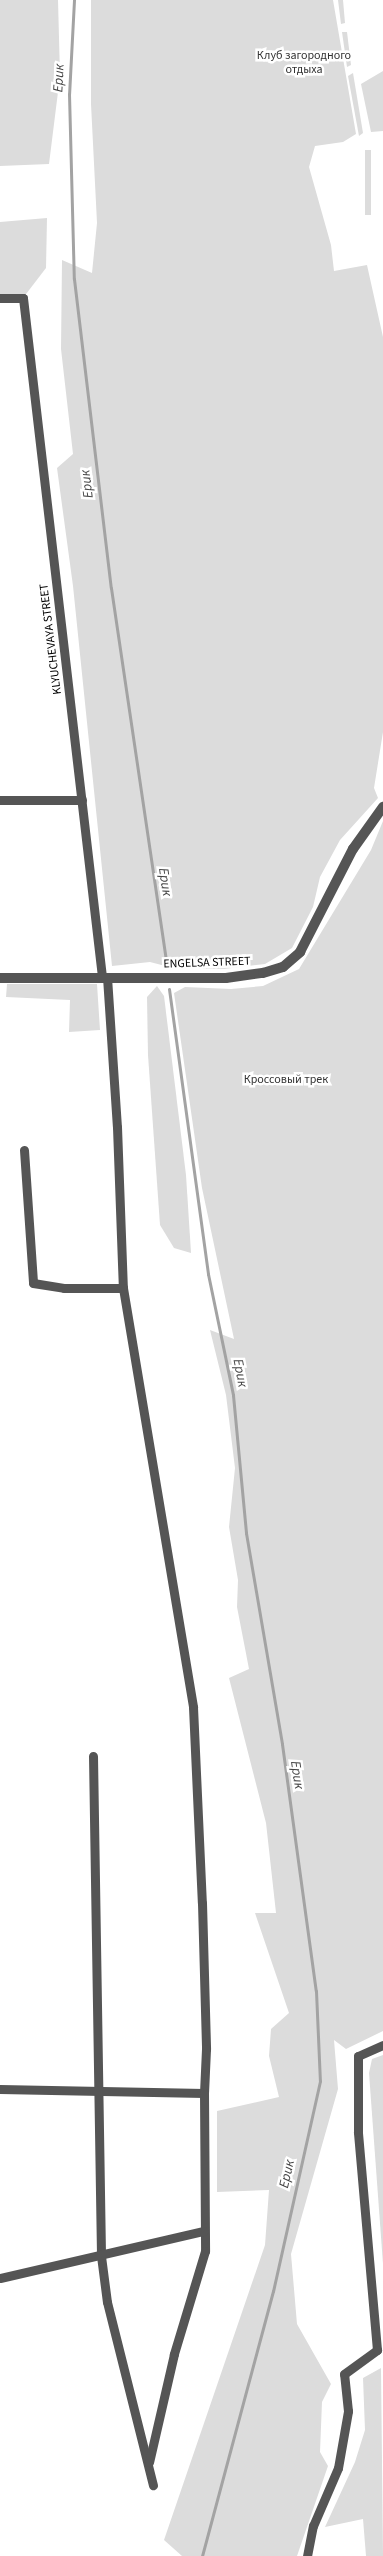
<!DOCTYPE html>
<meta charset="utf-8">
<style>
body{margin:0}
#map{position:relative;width:383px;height:2556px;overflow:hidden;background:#fff;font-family:"Source Sans 3",sans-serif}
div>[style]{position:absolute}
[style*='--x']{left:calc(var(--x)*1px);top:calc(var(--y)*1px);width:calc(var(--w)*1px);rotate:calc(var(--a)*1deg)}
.green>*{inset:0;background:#dcdcdc;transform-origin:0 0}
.stream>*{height:3px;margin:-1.5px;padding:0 1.5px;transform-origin:1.5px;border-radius:1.5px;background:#a3a3a3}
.minor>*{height:9px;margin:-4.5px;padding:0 4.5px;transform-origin:4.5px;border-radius:4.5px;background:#555}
.tertiary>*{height:10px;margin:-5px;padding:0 5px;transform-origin:5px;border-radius:5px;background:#555}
span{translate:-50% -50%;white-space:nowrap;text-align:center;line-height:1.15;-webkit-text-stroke:5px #fff;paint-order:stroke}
.park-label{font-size:12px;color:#333}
.street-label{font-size:12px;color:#000}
.water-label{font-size:14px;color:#444;font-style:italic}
</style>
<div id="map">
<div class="green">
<i style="clip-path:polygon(0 0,58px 0,60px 76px,49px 164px,0 166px)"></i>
<i style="clip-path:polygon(91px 0,333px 0,356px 134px,343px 142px,315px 146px,309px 167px,331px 245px,334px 271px,367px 265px,383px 337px,383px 732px,374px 788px,378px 798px,340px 840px,320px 877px,313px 907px,292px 948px,265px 964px,224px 969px,177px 969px,150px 962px,112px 966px,73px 586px,57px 468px,73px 454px,61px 349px,62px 260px,92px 273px,97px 223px,91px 104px)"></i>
<i style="clip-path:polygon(338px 0,343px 0,345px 23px,341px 24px)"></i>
<i style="clip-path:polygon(342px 32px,347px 32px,351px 65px,347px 67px)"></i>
<i style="clip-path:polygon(383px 71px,383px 131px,371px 132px,361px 84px)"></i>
<i style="clip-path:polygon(353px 73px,363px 133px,359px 136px,348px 76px)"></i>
<i style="left:365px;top:150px;width:6px;height:65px"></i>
<i style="clip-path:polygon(47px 218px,46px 268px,23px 298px,0 298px,0 222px)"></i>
<i style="clip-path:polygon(383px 821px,383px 2031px,346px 2049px,334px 2040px,338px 2089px,291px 2254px,297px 2324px,331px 2384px,322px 2402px,320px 2452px,328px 2466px,297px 2556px,182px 2556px,164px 2540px,265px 2245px,269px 2190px,217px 2192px,217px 2111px,279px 2097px,269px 2056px,271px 2029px,289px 2013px,255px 1913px,276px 1913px,266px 1823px,229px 1678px,249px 1669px,237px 1607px,238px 1580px,229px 1527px,235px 1468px,226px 1395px,210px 1330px,234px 1339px,202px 1188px,174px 993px,185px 987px,231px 989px,263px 986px,299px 969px,371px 850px)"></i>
<i style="clip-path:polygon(7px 984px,97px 984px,100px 1030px,69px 1032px,70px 1000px,6px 997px)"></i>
<i style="clip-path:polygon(157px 986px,164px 996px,186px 1175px,191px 1253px,174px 1248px,160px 1225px,148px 1055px,147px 997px)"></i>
<i style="clip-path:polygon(383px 2055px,383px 2264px,369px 2073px,372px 2059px)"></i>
<i style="clip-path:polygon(381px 2368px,383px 2556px,366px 2556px,363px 2519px,325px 2527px,355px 2462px,365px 2430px,363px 2378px)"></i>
</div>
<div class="stream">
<i style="--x:74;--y:0;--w:94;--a:93"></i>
<i style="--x:69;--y:94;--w:185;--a:88.5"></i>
<i style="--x:74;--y:279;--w:311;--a:83.2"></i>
<i style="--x:111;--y:588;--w:377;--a:81.6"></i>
<i style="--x:169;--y:989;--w:288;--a:82.2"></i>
<i style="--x:208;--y:1274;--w:124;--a:78.3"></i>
<i style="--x:233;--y:1395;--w:139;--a:84.6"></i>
<i style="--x:246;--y:1533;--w:214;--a:80.3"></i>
<i style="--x:282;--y:1744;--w:249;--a:82.2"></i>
<i style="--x:316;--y:1991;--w:90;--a:87.5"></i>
<i style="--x:320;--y:2081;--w:215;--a:102.6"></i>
<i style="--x:273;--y:2291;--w:274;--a:105"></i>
</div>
<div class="minor">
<i style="--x:0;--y:298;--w:23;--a:0"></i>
<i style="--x:23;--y:298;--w:684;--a:83.36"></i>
<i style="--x:0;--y:800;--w:82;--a:0"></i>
<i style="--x:107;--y:977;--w:150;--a:86.2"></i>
<i style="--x:117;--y:1127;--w:161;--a:87.9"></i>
<i style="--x:123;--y:1288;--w:425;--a:80.5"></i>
<i style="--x:193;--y:1707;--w:196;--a:87.4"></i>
<i style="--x:202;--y:1903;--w:146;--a:88.4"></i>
<i style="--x:206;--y:2049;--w:44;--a:92.6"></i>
<i style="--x:24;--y:1150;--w:133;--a:86.1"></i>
<i style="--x:33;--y:1283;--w:31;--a:9"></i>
<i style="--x:64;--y:1288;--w:59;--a:0"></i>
<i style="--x:93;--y:1756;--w:500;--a:89.08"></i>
<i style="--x:101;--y:2256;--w:46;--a:82.6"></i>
<i style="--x:107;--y:2302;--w:189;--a:75.9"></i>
<i style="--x:0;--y:2089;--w:204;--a:1.1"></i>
<i style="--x:204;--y:2093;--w:158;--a:89.6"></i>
<i style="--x:205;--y:2251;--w:108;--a:106.8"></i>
<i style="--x:174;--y:2354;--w:111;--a:103"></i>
<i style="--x:0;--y:2278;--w:209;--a:-13"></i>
<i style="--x:377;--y:2350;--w:219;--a:-95"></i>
<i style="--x:358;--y:2132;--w:76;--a:-90"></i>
<i style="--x:358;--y:2056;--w:27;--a:-24"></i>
<i style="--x:307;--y:2556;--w:31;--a:-79"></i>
<i style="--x:313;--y:2526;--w:63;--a:-66.7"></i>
<i style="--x:338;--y:2468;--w:58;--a:-80"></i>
<i style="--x:348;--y:2411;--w:37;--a:-96"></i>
<i style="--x:344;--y:2374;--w:41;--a:-36"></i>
</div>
<div class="tertiary">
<i style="--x:0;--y:978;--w:226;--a:0"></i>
<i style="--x:226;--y:978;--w:37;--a:-8"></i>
<i style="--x:263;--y:973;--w:21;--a:-17"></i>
<i style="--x:283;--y:967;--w:23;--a:-41"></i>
<i style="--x:300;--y:952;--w:116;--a:-62.8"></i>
<i style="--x:353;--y:849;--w:52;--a:-54.5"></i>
</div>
<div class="park-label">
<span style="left:304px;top:63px">Клуб загородного<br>отдыха</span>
<span style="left:286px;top:1080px">Кроссовый трек</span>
</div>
<div class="street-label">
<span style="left:51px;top:639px;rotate:-97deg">KLYUCHEVAYA STREET</span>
<span style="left:207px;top:963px;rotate:-2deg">ENGELSA STREET</span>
</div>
<div class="water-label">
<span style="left:59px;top:78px;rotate:-87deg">Ерик</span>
<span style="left:87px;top:484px;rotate:-97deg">Ерик</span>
<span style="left:165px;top:882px;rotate:82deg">Ерик</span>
<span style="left:240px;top:1373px;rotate:79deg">Ерик</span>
<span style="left:297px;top:1775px;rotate:82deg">Ерик</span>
<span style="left:287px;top:2174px;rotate:-77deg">Ерик</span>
</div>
</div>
